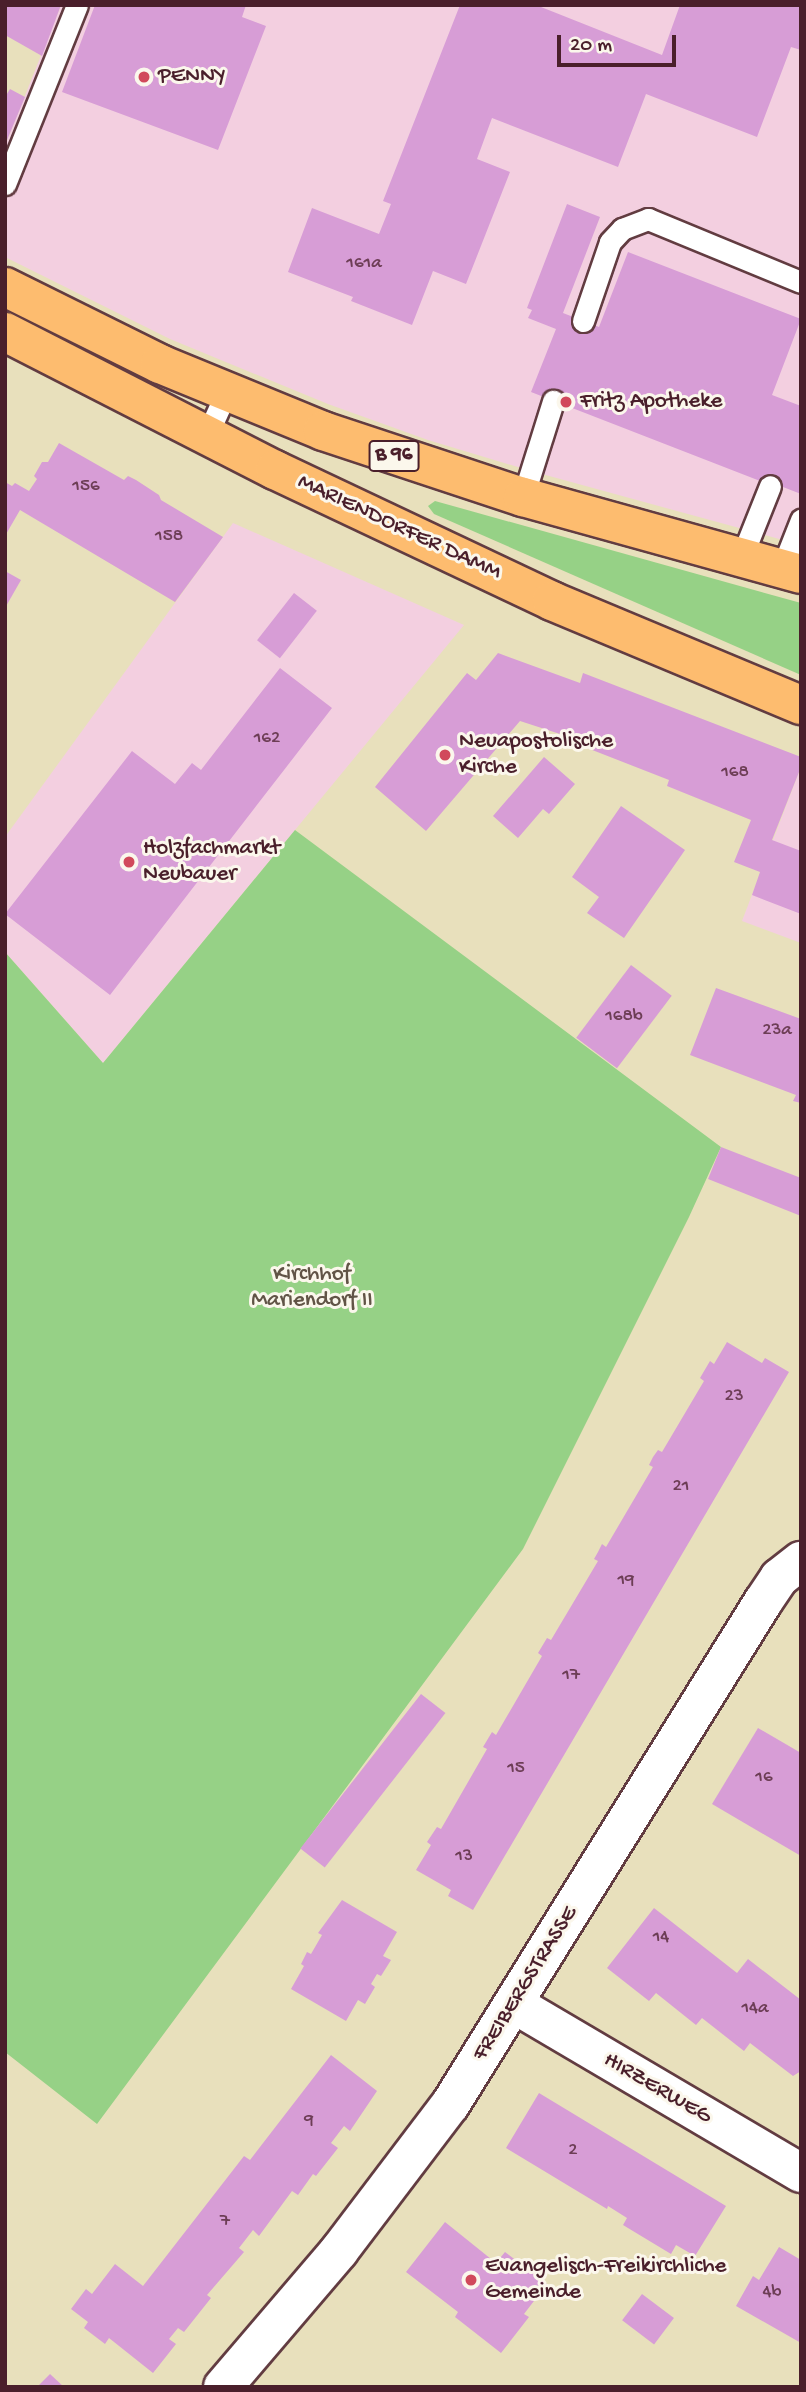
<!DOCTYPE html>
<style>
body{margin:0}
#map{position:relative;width:806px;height:2392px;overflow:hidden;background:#e8e0bc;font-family:"Gochi Hand",sans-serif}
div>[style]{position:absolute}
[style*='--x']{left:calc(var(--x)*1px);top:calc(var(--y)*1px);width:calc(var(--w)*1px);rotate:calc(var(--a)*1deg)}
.built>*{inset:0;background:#f3cfe0}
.green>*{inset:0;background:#96d186}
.building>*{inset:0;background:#d79dd6;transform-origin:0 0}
.roads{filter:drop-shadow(2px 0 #623c41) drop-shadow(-2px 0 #623c41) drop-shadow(0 2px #623c41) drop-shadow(0 -2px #623c41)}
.service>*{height:21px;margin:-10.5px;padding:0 10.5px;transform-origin:10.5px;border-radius:10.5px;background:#fff}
.minor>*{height:38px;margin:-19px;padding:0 19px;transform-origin:19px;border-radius:19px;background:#fff}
.primary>*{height:38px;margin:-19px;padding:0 19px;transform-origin:19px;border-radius:19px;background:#fdbc6f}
.dots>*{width:19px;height:19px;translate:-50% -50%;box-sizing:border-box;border:4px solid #fbf7ec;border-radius:50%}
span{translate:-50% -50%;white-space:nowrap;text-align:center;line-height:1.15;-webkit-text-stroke:6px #fbf7ec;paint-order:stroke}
.number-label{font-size:19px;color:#6d3e56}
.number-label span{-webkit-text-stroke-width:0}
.shield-label span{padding:2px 5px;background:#fbf7ec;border:2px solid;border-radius:5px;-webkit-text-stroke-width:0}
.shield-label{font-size:21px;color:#4a1f2b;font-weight:700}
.poi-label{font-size:23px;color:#4a1f2b}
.left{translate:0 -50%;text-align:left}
.street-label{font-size:23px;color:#4a1f2b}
.park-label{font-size:23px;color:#615446}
.frame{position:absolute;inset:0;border:7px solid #4a1f2b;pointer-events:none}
.scale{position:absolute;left:557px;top:35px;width:119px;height:32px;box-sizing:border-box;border:4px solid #4a1f2b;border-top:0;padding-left:9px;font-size:21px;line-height:24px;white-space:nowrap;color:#4a1f2b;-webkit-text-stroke:5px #fbf7ec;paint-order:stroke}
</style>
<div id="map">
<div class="built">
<i style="clip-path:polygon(61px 5px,801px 5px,801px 545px,531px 471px,428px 440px,328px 404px,170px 339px,5px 257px,5px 146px)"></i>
<i style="clip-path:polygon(233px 523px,464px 625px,103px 1063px,5px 952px,5px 837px)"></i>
<i style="clip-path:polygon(801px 767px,801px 943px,742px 921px)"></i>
</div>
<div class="green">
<i style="clip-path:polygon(435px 501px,801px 603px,801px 675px,434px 514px,428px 506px)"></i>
<i style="clip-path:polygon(295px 830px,721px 1147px,689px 1217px,523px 1549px,97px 2124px,5px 2052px,5px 952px,103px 1063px)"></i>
</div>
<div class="building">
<i style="clip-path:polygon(5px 5px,61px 5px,42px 56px,5px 35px)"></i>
<i style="clip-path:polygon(95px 5px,246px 5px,242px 17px,266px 26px,218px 150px,62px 92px)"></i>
<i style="clip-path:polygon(460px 5px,536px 5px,662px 55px,680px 5px,801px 5px,801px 50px,791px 47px,757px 137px,646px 94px,618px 167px,492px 118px,477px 159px,510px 172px,466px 284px,433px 271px,412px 325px,351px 301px,353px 297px,288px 272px,312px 208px,379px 234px,391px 204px,383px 201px)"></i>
<i style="clip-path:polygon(10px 89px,25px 97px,5px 145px,5px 97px)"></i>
<i style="clip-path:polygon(567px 204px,600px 217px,563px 313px,599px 327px,628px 252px,801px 319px,772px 395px,801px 406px,801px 494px,783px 487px,783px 490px,531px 392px,556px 329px,528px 318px,532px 310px,527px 308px)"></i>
<i style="clip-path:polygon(59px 443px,124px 480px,128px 476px,136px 480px,159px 495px,161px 500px,223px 537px,175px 602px,20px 510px,5px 536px,5px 482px,12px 486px,15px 483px,29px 491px,37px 479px,34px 476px,42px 462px,48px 462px)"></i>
<i style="clip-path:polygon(5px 571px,21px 580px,5px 608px)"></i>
<i style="left:294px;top:593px;width:29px;height:60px;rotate:38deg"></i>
<i style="clip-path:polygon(498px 653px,580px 683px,583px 673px,801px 757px,801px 767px,772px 840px,801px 851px,801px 914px,752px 895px,760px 872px,734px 862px,751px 820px,667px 786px,669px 780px,559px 737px,560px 734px,520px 721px,426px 831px,375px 787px,467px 673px,476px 680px)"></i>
<i style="clip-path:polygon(280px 668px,332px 708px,110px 995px,5px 914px,132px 751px,175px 784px,192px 763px,201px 770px)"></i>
<i style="clip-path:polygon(544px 757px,575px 784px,549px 814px,543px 809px,518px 838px,493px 816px)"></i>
<i style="clip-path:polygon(621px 806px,685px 850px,624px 938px,587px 913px,599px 897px,572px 877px)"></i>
<i style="left:631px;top:965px;width:51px;height:91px;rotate:37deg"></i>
<i style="clip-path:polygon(716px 988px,801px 1019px,801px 1103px,793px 1101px,796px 1095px,690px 1055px)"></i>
<i style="clip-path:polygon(721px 1147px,801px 1178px,801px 1216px,708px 1179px)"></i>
<i style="clip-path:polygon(727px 1342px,762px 1363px,765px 1358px,789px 1372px,473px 1910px,448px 1896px,451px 1890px,416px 1870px,431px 1845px,427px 1842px,437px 1827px,441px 1829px,487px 1749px,483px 1747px,492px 1732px,496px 1735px,542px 1656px,538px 1653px,547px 1638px,551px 1640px,598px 1561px,594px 1559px,598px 1552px,602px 1544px,606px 1547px,653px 1467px,649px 1465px,653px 1457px,658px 1450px,662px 1452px,704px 1381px,700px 1378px,710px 1361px,714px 1364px)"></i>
<i style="left:421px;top:1694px;width:31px;height:196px;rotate:38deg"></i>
<i style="clip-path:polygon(758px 1728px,801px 1753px,801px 1856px,712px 1804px)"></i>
<i style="clip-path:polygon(342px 1900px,397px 1932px,383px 1956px,391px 1960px,381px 1976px,377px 1974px,371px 1984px,375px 1987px,365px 2004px,358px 2000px,346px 2021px,291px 1989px,304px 1966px,301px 1964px,307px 1952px,311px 1954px,322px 1935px,318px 1933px)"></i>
<i style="clip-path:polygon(654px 1908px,737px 1973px,748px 1959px,801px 2000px,801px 2071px,793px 2076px,750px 2043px,744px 2051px,702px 2018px,696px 2025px,656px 1993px,649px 2001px,607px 1968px)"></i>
<i style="clip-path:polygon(331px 2055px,377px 2091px,350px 2131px,344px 2126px,331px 2143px,338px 2148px,316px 2176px,313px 2174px,298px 2195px,292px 2191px,259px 2236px,253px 2230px,239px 2248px,244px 2252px,207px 2295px,211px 2298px,184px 2332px,178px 2328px,169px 2339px,176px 2344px,153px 2373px,109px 2338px,105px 2344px,84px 2328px,88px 2322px,71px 2309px,86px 2289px,92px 2294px,115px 2264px,143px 2286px,244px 2156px,250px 2160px)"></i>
<i style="clip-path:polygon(539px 2093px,726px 2206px,695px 2256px,676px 2245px,671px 2254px,623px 2225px,627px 2218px,608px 2206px,607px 2209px,506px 2148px)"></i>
<i style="clip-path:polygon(445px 2222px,496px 2263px,505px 2252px,547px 2284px,524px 2314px,529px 2317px,501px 2353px,455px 2317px,458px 2312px,406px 2272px)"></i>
<i style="clip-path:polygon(779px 2247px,801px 2260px,801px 2343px,736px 2306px,753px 2276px,759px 2280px)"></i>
<i style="left:642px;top:2294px;width:40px;height:33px;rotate:37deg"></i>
<i style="clip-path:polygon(50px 2374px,64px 2387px,37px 2387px)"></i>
</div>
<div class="roads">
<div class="service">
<i style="--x:5;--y:184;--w:193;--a:-68.1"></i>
<i style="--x:583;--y:321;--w:83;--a:-71.1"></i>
<i style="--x:610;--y:242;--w:18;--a:-47"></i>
<i style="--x:622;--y:229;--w:28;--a:-21"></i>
<i style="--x:648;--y:219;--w:165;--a:22.4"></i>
<i style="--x:207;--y:435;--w:46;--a:-65.7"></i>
<i style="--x:523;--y:497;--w:101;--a:-72.6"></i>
<i style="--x:742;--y:556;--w:75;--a:-68.2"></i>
<i style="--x:782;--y:568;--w:52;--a:-68.4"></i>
</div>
<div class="minor">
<i style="--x:514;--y:2004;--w:333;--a:30.5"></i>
<i style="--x:223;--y:2387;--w:179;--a:-49.5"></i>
<i style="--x:339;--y:2251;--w:183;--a:-52.8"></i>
<i style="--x:450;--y:2105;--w:592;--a:-58.11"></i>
<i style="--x:763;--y:1602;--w:29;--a:-56"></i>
<i style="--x:779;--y:1578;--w:28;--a:-38"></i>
</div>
<div class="primary">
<i style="--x:5;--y:287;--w:173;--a:26.4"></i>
<i style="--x:160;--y:364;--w:176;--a:22.3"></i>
<i style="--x:323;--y:431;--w:211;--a:18.3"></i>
<i style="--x:523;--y:497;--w:288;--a:15.5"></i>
<i style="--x:5;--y:332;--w:303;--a:27.1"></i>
<i style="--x:275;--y:470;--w:306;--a:25.3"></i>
<i style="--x:552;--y:601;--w:270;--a:22.7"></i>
</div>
</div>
<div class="dots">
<i style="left:144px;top:77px;background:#d1495b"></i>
<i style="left:566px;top:402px;background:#d1495b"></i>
<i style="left:445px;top:755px;background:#d1495b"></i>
<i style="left:129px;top:862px;background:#d1495b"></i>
<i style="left:471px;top:2280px;background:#d1495b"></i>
</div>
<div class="number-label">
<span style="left:364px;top:264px">161a</span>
<span style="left:86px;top:487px">156</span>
<span style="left:169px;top:537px">158</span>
<span style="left:267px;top:739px">162</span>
<span style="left:735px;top:773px">168</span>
<span style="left:624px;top:1017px">168b</span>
<span style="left:777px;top:1031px">23a</span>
<span style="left:734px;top:1397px">23</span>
<span style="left:681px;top:1487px">21</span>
<span style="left:626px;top:1581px">19</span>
<span style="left:571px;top:1676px">17</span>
<span style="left:516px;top:1769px">15</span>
<span style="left:764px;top:1778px">16</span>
<span style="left:464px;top:1857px">13</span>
<span style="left:661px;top:1938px">14</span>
<span style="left:755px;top:2009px">14a</span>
<span style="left:309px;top:2121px">9</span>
<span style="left:573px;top:2151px">2</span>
<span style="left:225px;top:2222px">7</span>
<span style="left:772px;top:2293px">4b</span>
</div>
<div class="shield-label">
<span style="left:394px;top:456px">B 96</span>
</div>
<div class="poi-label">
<span class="left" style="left:158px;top:77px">PENNY</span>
<span class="left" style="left:580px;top:402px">Fritz Apotheke</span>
<span class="left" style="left:459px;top:755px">Neuapostolische<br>Kirche</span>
<span class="left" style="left:143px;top:862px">Holzfachmarkt<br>Neubauer</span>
<span class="left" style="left:485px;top:2280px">Evangelisch-Freikirchliche<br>Gemeinde</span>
</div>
<div class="street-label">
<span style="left:399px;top:528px;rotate:25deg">MARIENDORFER DAMM</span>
<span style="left:526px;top:1984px;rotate:-58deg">FREIBERGSTRASSE</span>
<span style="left:657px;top:2089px;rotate:30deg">HIRZERWEG</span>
</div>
<div class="park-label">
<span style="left:312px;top:1288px">Kirchhof<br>Mariendorf II</span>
</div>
<div class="frame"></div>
<div class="scale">20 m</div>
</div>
